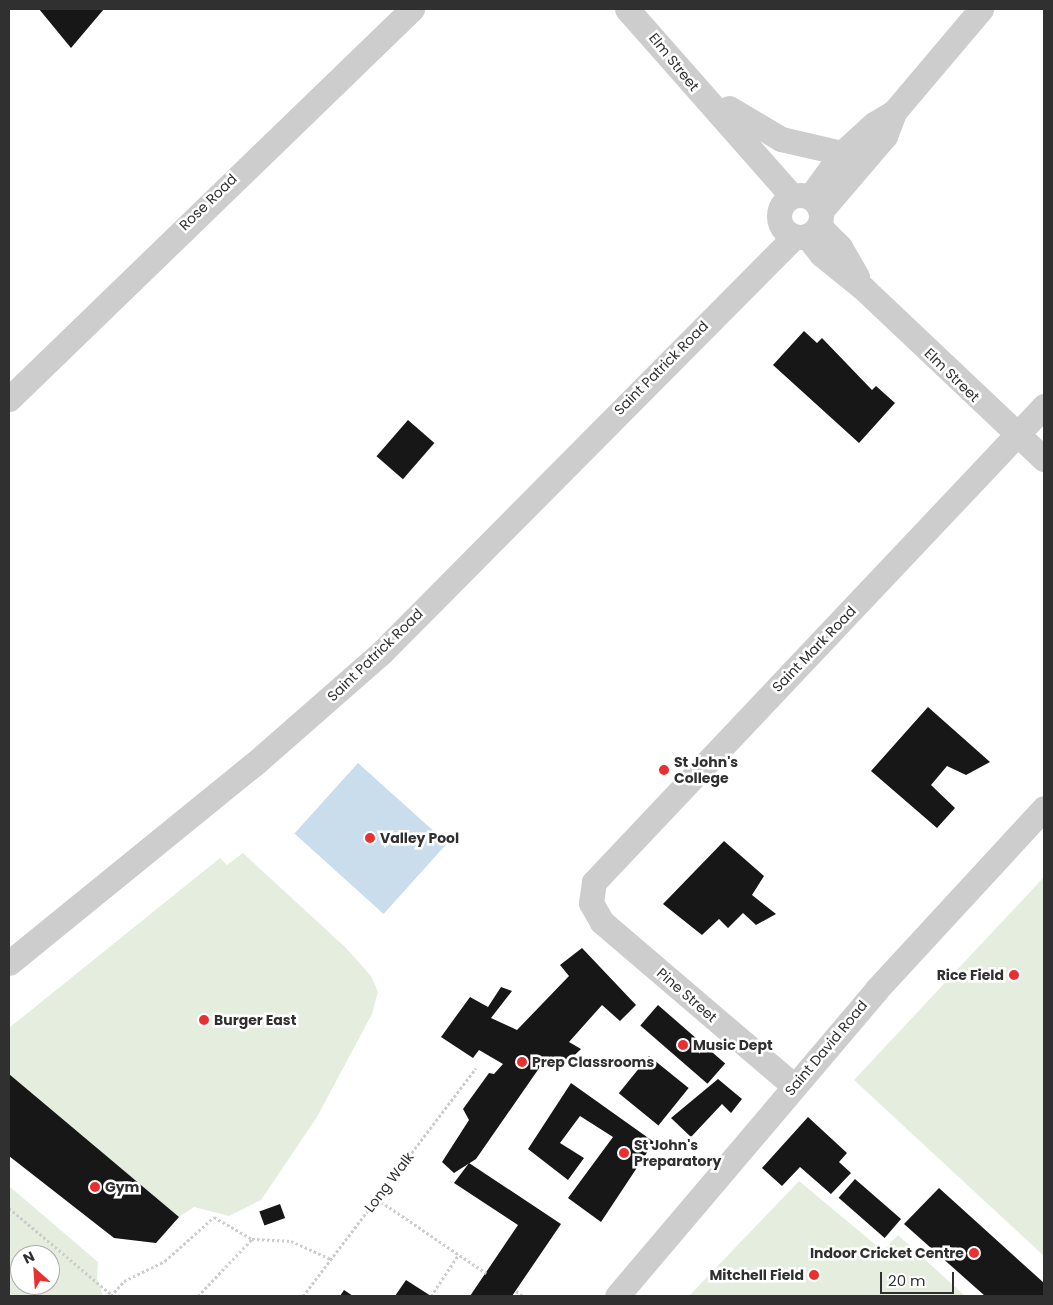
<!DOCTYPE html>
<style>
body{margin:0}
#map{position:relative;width:1053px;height:1305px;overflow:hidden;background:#fff;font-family:Poppins,sans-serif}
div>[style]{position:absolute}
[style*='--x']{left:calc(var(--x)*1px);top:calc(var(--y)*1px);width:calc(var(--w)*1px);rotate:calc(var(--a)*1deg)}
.green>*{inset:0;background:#e5edde}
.water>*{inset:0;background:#cadded;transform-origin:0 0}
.building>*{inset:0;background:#171717;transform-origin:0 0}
.path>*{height:3px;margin-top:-1.5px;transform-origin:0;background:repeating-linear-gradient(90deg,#cdcdcd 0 2.5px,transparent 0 5px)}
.street>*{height:25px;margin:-12.5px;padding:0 12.5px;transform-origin:12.5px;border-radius:12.5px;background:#cdcdcd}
.street>.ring{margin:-12.5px;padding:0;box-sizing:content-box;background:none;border:25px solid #cdcdcd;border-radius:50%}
.dots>*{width:14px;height:14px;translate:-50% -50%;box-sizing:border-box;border:2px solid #fff;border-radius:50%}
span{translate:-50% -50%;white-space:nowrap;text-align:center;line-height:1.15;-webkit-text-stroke:5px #fff;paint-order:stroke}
.street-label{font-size:14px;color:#303030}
.poi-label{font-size:14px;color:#303030;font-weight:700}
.left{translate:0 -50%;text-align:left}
.right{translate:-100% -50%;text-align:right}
.frame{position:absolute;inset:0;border:10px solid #303030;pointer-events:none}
.north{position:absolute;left:10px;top:1245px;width:50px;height:50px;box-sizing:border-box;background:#fff;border:1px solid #acacac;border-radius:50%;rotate:334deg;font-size:14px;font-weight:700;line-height:20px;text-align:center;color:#303030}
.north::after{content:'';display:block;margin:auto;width:18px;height:22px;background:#e93030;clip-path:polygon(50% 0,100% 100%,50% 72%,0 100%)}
.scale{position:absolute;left:880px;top:1272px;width:74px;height:22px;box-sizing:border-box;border:2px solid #303030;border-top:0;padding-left:6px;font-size:15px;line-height:18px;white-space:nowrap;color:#303030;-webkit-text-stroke:4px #fff;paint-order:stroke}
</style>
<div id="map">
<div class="green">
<i style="clip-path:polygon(243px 853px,346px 948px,371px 976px,378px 992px,372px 1014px,317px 1117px,261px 1200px,229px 1216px,194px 1207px,179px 1217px,9px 1074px,9px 1028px,220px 858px,227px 865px)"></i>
<i style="clip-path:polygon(1044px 877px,1044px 1256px,854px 1080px)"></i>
<i style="clip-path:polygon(799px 1181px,883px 1251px,898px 1235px,965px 1296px,689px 1296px)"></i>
<i style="clip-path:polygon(evenodd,9px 1186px,98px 1262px,97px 1279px,103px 1296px,9px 1296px,9px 1186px,20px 1255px,50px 1255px,50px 1285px,20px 1285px,20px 1255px)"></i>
</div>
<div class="water">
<i style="left:358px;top:763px;width:120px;height:95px;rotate:42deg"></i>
</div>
<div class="building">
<i style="clip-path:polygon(39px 9px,104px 9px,71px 48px)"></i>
<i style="clip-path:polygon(804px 331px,817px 343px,822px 338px,872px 390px,876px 386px,895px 403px,859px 443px,773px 365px)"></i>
<i style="left:408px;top:420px;width:35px;height:48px;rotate:41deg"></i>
<i style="clip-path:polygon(928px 707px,990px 762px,966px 775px,947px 766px,931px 785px,955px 808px,937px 828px,871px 771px)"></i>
<i style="clip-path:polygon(724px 841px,764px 876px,752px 895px,776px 914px,756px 925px,743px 913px,728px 928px,719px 919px,702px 935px,663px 904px)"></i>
<i style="clip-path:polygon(582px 948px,636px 1005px,620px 1021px,602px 1005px,569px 1042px,581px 1049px,560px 1069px,546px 1060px,542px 1064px,476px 1159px,454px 1173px,442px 1162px,469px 1120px,463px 1109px,489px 1073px,494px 1074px,503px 1064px,479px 1050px,473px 1058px,441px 1037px,470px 997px,488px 1007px,501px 987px,512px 991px,491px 1018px,517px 1030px,569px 976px,560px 965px)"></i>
<i style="left:658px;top:1005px;width:89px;height:27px;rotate:41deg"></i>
<i style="left:649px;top:1056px;width:51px;height:48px;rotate:39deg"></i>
<i style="clip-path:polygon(9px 1074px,179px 1217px,156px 1243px,114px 1238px,9px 1156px)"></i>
<i style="clip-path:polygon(718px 1079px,742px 1099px,731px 1113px,722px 1104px,691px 1137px,671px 1118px)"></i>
<i style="clip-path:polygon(571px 1083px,654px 1142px,601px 1222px,568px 1198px,613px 1137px,580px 1116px,560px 1143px,584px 1158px,568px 1180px,528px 1149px)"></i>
<i style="clip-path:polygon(808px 1117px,847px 1153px,839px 1162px,851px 1173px,831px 1194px,800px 1167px,782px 1186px,762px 1168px)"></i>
<i style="clip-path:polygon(469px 1163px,561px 1224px,512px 1296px,470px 1296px,518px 1225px,454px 1183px)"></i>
<i style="left:855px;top:1179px;width:61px;height:25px;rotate:41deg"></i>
<i style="clip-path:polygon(939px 1188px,1044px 1283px,1044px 1296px,985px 1296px,904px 1224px)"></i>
<i style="left:280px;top:1204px;width:15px;height:22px;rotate:70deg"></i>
<i style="clip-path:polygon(406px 1280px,431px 1296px,395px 1296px)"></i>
<i style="clip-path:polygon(344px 1290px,353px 1296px,340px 1296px)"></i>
</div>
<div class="path">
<i style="--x:377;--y:1199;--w:132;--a:34.2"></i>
<i style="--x:9;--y:1208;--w:135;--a:40.2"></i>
<i style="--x:516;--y:1291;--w:9;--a:36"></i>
<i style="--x:111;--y:1296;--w:20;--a:-49"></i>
<i style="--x:124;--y:1281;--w:46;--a:-26"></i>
<i style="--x:165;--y:1261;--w:66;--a:-41.9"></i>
<i style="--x:214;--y:1217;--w:44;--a:30.1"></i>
<i style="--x:252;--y:1239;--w:39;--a:3"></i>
<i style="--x:291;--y:1241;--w:44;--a:24.2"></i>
<i style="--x:198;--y:1296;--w:79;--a:-46.5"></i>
<i style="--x:303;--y:1296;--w:286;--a:-52.8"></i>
<i style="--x:431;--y:1296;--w:50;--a:-56.3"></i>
</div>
<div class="street">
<i style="--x:627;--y:9;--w:249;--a:48.6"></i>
<i style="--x:729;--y:108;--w:61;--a:30.8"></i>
<i style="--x:781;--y:139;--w:63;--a:12.9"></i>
<i class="ring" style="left:779px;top:195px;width:17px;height:17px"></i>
<i style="--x:810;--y:197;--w:54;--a:-54"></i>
<i style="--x:842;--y:153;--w:43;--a:-42.2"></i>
<i style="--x:874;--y:124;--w:23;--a:-31"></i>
<i style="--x:821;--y:211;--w:99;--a:-49.5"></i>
<i style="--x:885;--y:136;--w:26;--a:-69"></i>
<i style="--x:894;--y:112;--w:135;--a:-49.8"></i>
<i style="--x:819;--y:226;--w:30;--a:45"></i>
<i style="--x:840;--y:247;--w:34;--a:60"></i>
<i style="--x:807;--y:236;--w:23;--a:52"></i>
<i style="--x:821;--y:254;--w:54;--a:39"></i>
<i style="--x:863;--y:288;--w:249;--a:43.4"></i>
<i style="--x:9;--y:399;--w:561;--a:-44.06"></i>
<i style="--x:9;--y:963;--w:314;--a:-39.1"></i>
<i style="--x:253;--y:765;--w:171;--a:-41.2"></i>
<i style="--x:382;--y:652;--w:585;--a:-45.21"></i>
<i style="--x:794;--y:1086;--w:253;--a:-139.5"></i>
<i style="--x:602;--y:922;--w:22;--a:-120"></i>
<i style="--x:591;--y:903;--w:21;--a:-82"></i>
<i style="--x:594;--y:882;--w:655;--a:-46.61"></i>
<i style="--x:617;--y:1296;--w:402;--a:-49.7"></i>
<i style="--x:877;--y:989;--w:246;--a:-47.3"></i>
</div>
<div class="dots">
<i style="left:664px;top:770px;background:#e93030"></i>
<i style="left:370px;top:838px;background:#e93030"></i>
<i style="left:1014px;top:975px;background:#e93030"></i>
<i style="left:204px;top:1020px;background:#e93030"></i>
<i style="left:683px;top:1045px;background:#e93030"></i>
<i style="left:522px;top:1062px;background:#e93030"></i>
<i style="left:624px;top:1153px;background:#e93030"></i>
<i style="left:95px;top:1187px;background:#e93030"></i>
<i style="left:974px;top:1253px;background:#e93030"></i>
<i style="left:814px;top:1275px;background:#e93030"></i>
</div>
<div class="street-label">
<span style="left:674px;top:62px;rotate:51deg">Elm Street</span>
<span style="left:208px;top:202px;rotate:-44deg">Rose Road</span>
<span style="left:661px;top:368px;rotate:-45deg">Saint Patrick Road</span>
<span style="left:952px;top:375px;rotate:44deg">Elm Street</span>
<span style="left:814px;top:649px;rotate:-46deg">Saint Mark Road</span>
<span style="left:375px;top:655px;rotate:-44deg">Saint Patrick Road</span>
<span style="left:687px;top:995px;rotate:41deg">Pine Street</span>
<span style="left:826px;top:1048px;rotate:-50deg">Saint David Road</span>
<span style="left:389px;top:1182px;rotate:-53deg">Long Walk</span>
</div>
<div class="poi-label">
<span class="left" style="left:674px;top:770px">St John's<br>College</span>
<span class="left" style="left:380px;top:838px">Valley Pool</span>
<span class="right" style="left:1004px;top:975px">Rice Field</span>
<span class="left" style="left:214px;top:1020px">Burger East</span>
<span class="left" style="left:693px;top:1045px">Music Dept</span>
<span class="left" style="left:532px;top:1062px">Prep Classrooms</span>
<span class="left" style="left:634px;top:1153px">St John's<br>Preparatory</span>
<span class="left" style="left:105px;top:1187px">Gym</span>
<span class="right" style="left:964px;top:1253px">Indoor Cricket Centre</span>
<span class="right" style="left:804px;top:1275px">Mitchell Field</span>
</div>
<div class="frame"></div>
<div class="north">N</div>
<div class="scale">20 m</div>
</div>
